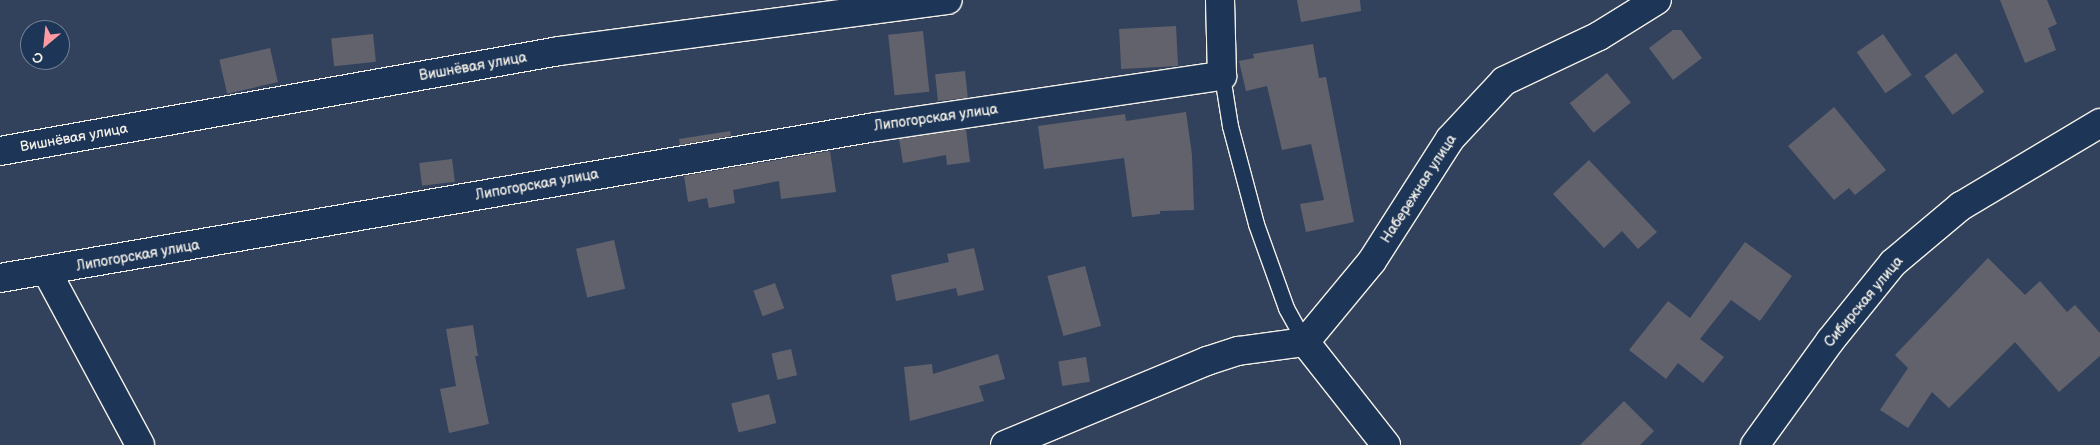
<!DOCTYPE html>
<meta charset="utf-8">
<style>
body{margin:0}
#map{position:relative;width:2100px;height:445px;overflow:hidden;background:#32425d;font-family:"Balsamiq Sans",sans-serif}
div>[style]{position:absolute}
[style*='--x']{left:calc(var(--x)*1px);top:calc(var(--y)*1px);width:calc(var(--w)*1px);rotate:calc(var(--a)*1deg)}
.building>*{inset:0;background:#62626c;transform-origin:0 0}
.roads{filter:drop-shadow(1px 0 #f4f1e8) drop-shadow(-1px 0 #f4f1e8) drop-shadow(0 1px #f4f1e8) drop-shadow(0 -1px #f4f1e8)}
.service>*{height:15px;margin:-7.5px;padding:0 7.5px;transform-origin:7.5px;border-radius:7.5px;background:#1d3557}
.minor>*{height:28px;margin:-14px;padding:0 14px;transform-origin:14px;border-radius:14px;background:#1d3557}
span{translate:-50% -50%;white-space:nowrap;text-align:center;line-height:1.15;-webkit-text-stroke:4px #1d3557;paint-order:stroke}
.street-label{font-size:14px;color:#f4f1e8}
.north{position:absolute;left:20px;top:20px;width:50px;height:50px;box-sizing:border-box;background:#1d3557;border:1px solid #738091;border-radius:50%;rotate:208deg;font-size:14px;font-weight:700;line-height:20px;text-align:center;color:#f4f1e8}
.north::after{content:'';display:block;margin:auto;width:18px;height:22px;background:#ff9aa2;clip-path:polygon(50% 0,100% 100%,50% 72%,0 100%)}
</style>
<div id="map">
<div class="building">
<i style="clip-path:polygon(1297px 0,1360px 0,1361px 11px,1301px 22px)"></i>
<i style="clip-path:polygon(2000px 0,2047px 0,2057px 24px,2048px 28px,2056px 50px,2025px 63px)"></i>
<i style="left:1176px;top:26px;width:40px;height:57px;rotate:87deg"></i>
<i style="clip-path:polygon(1673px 30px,1681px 30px,1702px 58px,1673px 80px,1649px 48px)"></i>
<i style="left:923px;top:31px;width:61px;height:35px;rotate:84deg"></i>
<i style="left:373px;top:34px;width:28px;height:42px;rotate:84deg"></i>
<i style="left:1883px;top:34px;width:50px;height:32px;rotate:55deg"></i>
<i style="clip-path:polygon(1313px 44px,1319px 78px,1326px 77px,1354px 222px,1306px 232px,1300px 204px,1324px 200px,1311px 144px,1282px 150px,1267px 86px,1246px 91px,1239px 61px,1254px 58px,1253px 54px)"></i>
<i style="left:270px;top:48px;width:35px;height:52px;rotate:77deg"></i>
<i style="left:1956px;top:53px;width:48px;height:39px;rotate:54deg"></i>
<i style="left:965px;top:71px;width:27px;height:30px;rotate:84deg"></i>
<i style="left:1607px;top:73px;width:38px;height:48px;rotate:51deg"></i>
<i style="clip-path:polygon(1834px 107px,1886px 170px,1855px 195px,1849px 188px,1834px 200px,1788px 146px)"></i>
<i style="clip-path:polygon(1186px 112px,1192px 155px,1194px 210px,1160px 211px,1160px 214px,1132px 217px,1124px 158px,1044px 169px,1038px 126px,1125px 114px,1126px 121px)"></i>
<i style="clip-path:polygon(966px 129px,970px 162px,947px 165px,946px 155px,903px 163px,899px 139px)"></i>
<i style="clip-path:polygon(730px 131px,731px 136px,680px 145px,679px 139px)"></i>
<i style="clip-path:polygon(830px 151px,836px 192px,781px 199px,779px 181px,733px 190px,735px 203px,709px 208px,707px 198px,688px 202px,684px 176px)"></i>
<i style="left:452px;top:159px;width:23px;height:33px;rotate:83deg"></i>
<i style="clip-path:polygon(1589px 160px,1657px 232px,1638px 249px,1622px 231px,1604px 248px,1553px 194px)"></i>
<i style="left:614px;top:240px;width:50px;height:39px;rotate:77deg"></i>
<i style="clip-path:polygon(1745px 242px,1792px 276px,1760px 321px,1731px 300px,1700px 339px,1724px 357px,1703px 383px,1678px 363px,1666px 379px,1629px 350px,1668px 301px,1690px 318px)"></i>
<i style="clip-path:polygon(974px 248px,984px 290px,958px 296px,956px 288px,896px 301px,891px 275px,949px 262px,947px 254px)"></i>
<i style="clip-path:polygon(1988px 258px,2025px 295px,2040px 281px,2067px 312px,2075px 305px,2100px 333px,2100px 356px,2059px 392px,2015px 342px,1949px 408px,1932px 392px,1908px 428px,1880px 410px,1908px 368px,1895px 355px)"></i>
<i style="left:1085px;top:266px;width:62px;height:39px;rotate:75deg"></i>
<i style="left:775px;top:283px;width:27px;height:23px;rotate:70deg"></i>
<i style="clip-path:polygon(473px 325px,478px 356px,475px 356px,489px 424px,449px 433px,440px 389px,456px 386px,446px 329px)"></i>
<i style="left:791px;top:349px;width:27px;height:20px;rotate:77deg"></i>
<i style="clip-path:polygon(998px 354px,1005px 379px,979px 386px,984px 401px,910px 421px,904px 367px,932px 364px,933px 374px)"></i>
<i style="left:1086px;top:357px;width:25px;height:28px;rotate:81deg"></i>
<i style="left:769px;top:394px;width:30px;height:39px;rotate:76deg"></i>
<i style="clip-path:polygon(1624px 401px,1654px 431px,1640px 445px,1580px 445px)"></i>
</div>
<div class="roads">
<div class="service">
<i style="--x:1222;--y:76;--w:51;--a:80.9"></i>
<i style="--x:1230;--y:126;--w:101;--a:75.1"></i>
<i style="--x:1256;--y:224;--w:89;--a:70.3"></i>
<i style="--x:1286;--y:308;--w:39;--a:61"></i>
</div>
<div class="minor">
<i style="--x:0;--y:151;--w:568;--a:-10.14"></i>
<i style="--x:559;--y:51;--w:392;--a:-7.5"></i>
<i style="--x:47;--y:272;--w:196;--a:61.7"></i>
<i style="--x:0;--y:278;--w:888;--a:-9.79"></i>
<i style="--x:875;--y:127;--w:351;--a:-8.4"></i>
<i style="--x:1222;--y:76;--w:76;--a:-91.5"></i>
<i style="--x:1305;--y:342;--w:105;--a:-50.4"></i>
<i style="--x:1372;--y:261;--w:145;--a:-57.4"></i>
<i style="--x:1450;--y:139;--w:79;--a:-47"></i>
<i style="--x:1504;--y:81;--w:105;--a:-25.3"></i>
<i style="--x:1599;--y:36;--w:68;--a:-31.8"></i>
<i style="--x:1305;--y:342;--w:131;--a:51.8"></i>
<i style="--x:1005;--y:445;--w:219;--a:-22.6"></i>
<i style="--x:1207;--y:361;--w:33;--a:-18"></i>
<i style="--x:1238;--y:351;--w:68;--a:-7.7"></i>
<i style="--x:1755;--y:445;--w:128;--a:-54.2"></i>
<i style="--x:1830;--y:341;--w:100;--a:-51.1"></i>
<i style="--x:1893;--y:263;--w:89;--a:-40"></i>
<i style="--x:1961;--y:206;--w:162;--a:-30.8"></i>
</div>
</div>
<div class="street-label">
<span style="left:473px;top:67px;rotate:-10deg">Вишнёвая улица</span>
<span style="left:936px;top:118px;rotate:-8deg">Липогорская улица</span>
<span style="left:74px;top:138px;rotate:-10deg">Вишнёвая улица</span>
<span style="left:537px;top:185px;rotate:-10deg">Липогорская улица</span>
<span style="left:1419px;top:189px;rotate:-57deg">Набережная улица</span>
<span style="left:138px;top:256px;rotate:-10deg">Липогорская улица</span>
<span style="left:1864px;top:302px;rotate:-50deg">Сибирская улица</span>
</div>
<div class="north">С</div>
</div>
